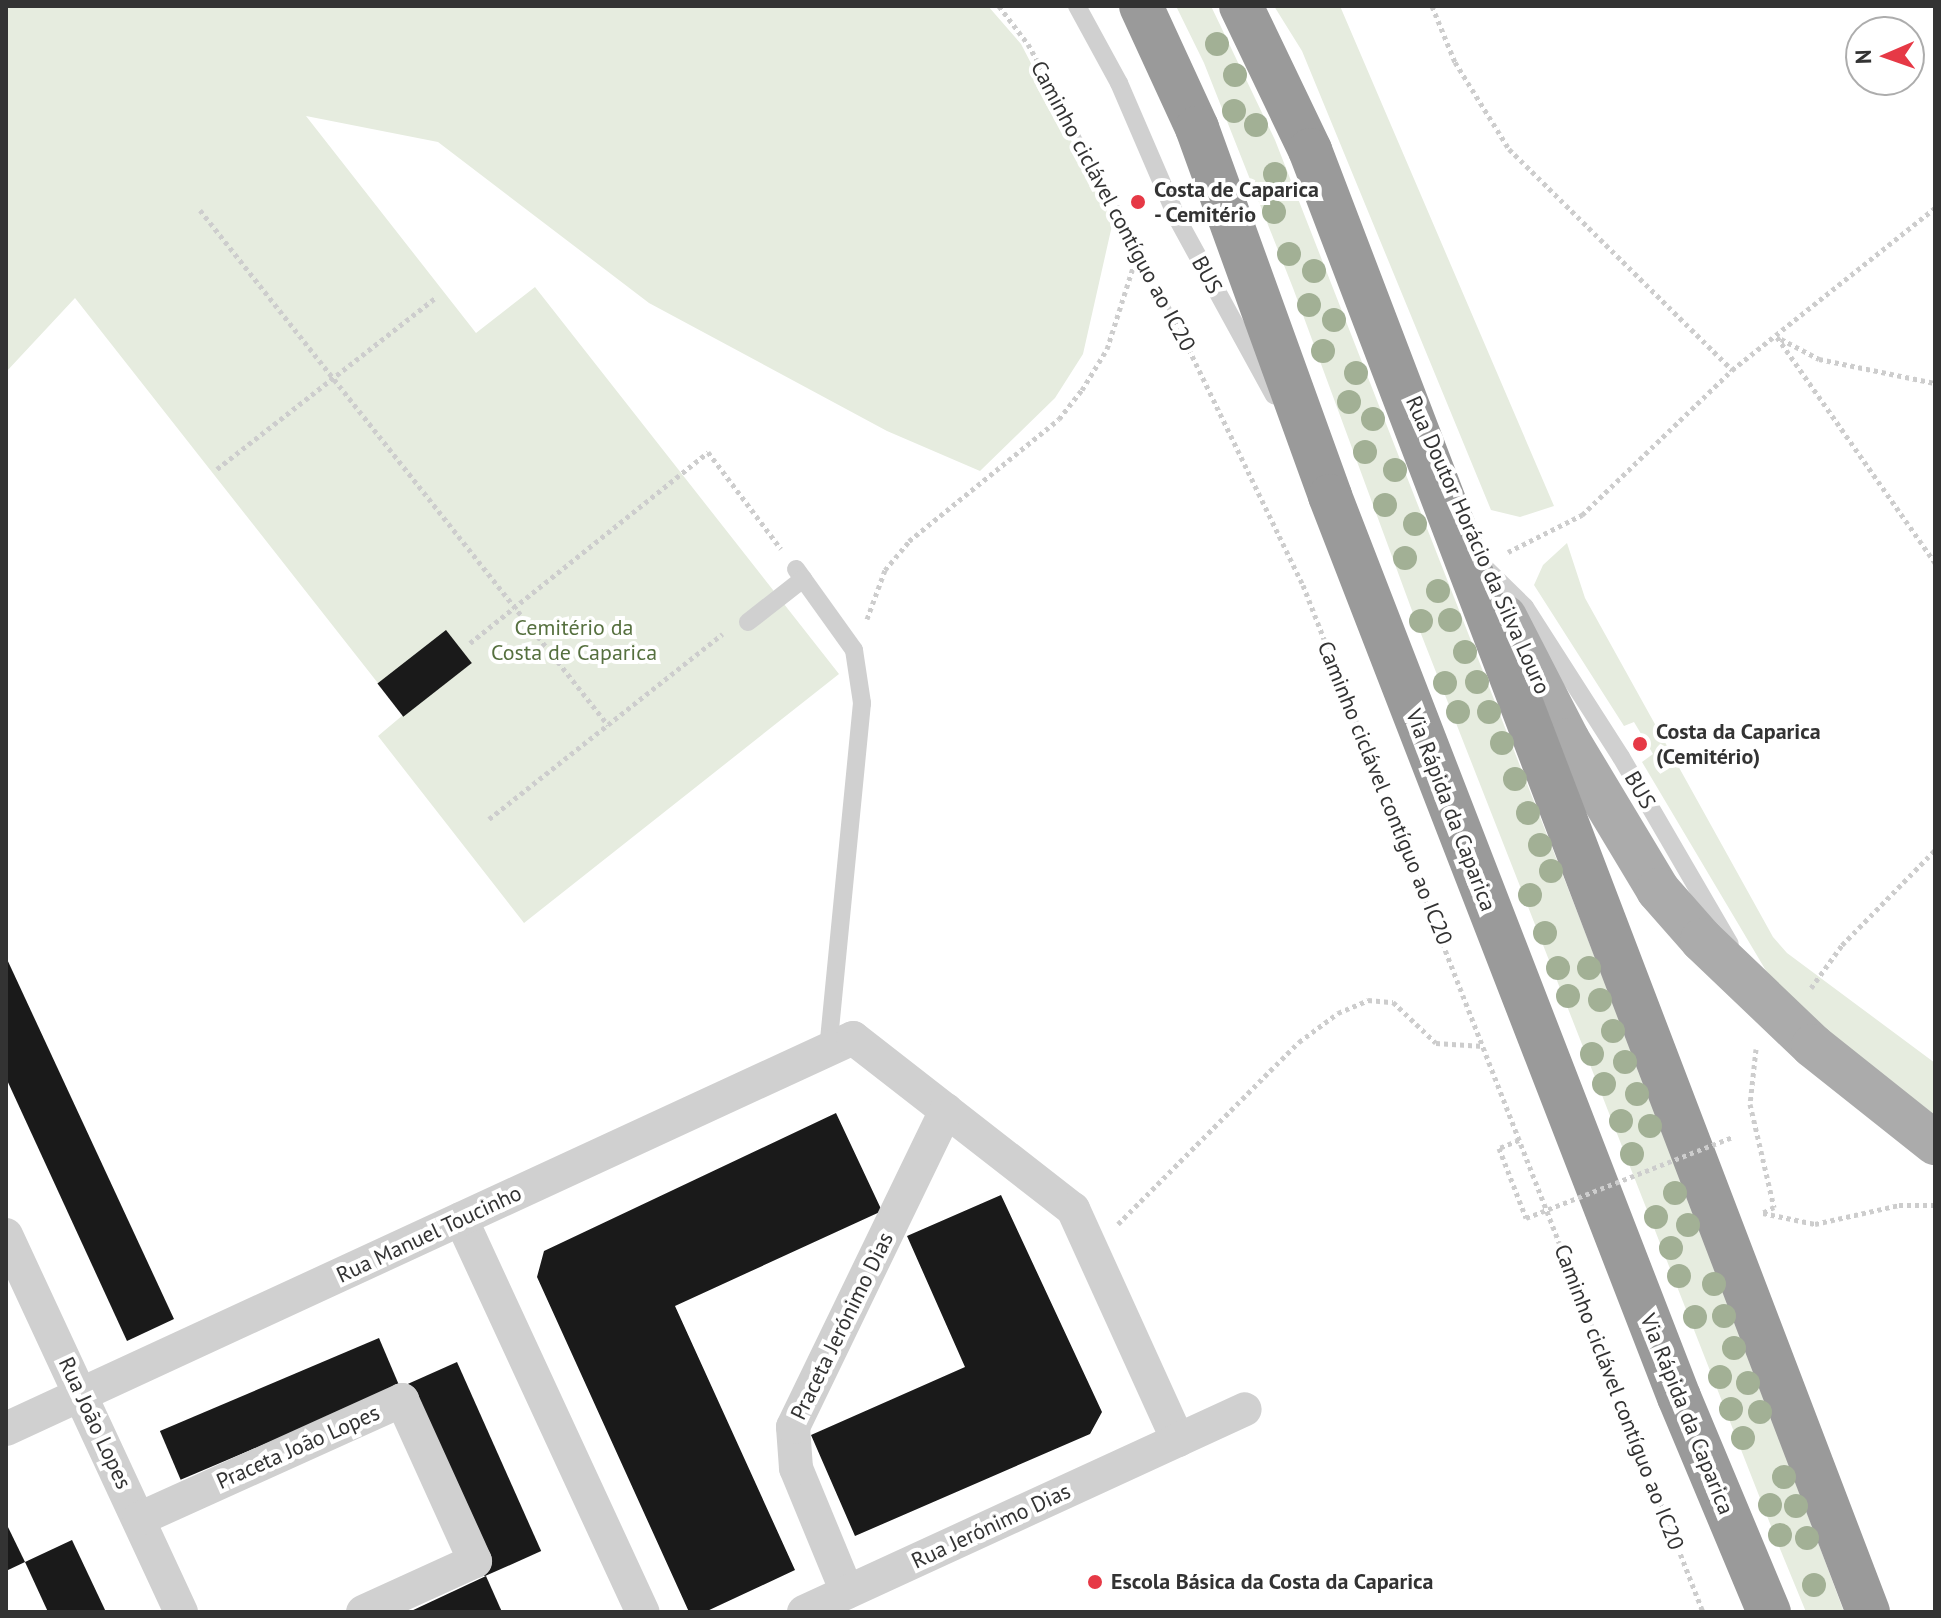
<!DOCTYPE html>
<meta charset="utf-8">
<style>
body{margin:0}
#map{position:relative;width:1941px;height:1618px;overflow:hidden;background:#fff;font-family:"PT Sans",sans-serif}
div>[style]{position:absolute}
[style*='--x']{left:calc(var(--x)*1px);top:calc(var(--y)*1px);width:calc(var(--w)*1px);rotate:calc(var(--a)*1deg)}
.green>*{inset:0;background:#e6ecdf}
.building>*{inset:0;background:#1a1a1a;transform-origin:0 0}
.path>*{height:5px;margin-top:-2.5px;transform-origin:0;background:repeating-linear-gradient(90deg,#cdcdcd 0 4px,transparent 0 8px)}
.lane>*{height:18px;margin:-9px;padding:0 9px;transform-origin:9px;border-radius:9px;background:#d0d0d0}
.street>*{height:34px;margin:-17px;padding:0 17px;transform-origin:17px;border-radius:17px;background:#d0d0d0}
.primary>*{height:44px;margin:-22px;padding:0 22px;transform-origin:22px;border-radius:22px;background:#ababab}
.highway>*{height:44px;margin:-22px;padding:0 22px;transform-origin:22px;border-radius:22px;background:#9a9a9a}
.path-bridge>*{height:5px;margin-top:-2.5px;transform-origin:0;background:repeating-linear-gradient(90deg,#cdcdcd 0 4px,transparent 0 8px)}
.trees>*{width:24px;height:24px;margin:-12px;border-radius:50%;background:#a2b095}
.dots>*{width:22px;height:22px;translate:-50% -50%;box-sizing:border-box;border:4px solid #fff;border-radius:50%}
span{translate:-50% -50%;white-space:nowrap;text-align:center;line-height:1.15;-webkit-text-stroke:8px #fff;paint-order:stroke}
.poi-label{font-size:22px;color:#333;font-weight:700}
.left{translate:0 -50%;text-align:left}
.street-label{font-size:22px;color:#333}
.park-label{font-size:22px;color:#56703f}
.frame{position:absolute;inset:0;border:8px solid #333;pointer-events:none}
.north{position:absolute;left:1845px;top:16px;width:80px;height:80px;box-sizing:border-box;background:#fff;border:2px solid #adadad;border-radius:50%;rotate:268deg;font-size:22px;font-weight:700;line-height:32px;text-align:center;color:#333}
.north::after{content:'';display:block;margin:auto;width:28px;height:36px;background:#e63946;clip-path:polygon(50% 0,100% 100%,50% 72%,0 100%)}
</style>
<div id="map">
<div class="green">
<i style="clip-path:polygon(6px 6px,988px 6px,1021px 44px,1113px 221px,1083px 354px,1055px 398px,980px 471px,887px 431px,649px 303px,438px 142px,306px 116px,476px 333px,535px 287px,839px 674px,524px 923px,378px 736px,403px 715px,75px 298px,6px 372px)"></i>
<i style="clip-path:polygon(1176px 6px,1211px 6px,1275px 140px,1688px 1195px,1844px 1612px,1806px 1612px,1778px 1544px,1414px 616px,1293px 288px,1204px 63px)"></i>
<i style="clip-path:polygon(1274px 6px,1340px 6px,1554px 506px,1520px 517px,1491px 510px,1302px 51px)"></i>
<i style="clip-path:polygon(1567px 543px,1585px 598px,1773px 937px,1787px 953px,1935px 1063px,1935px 1118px,1788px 999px,1765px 969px,1642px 762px,1653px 754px,1634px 722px,1624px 726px,1534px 585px,1543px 565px)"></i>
</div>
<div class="building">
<i style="left:446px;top:630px;width:42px;height:87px;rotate:52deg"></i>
<i style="clip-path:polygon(6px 957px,174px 1319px,127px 1341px,6px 1078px)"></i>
<i style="clip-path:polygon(836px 1113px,882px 1211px,675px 1306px,795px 1570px,705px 1612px,689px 1612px,537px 1277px,544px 1251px)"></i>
<i style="clip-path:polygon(1001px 1195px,1102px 1412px,1090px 1434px,855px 1536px,811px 1435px,965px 1367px,907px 1236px)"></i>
<i style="left:379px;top:1338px;width:53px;height:238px;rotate:67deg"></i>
<i style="left:457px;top:1362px;width:207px;height:62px;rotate:66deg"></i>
<i style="clip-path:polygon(6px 1523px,25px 1562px,6px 1571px)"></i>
<i style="clip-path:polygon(72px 1540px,106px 1612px,48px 1612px,25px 1562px)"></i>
<i style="clip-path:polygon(486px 1576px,502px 1612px,409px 1612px)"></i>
</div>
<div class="path">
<i style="--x:999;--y:6;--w:48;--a:52.7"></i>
<i style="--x:1028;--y:44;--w:233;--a:61.2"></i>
<i style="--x:1140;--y:248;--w:374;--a:64.2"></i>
<i style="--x:1303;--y:585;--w:1102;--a:68.72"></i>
<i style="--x:1432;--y:6;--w:61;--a:67.7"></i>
<i style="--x:1455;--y:62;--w:102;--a:58.2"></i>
<i style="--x:1509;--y:149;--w:314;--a:44.7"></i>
<i style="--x:200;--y:210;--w:657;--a:51.61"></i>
<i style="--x:1777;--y:337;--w:276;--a:55"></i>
<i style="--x:1781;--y:339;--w:43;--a:27.8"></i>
<i style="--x:1819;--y:359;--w:118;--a:11.7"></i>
<i style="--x:217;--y:469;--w:278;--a:-38.1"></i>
<i style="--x:1508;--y:552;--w:83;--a:-26.6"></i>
<i style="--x:1582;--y:515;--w:209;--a:-44"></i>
<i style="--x:1732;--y:370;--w:260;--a:-38.6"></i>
<i style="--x:867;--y:619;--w:52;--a:-69.8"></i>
<i style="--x:885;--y:570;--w:38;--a:-50"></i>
<i style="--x:909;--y:541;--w:193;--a:-39.1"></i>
<i style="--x:1059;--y:419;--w:37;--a:-52"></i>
<i style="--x:1082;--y:390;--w:48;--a:-58.6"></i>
<i style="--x:1107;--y:349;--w:105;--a:-72.3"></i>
<i style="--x:470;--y:643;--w:305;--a:-38.7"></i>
<i style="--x:708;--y:452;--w:121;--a:53"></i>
<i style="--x:489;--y:819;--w:298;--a:-38.4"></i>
<i style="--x:1811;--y:988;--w:53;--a:-54.2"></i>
<i style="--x:1842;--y:945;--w:133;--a:-45.6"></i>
<i style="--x:1756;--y:1049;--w:55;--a:96.2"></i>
<i style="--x:1750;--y:1104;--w:106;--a:76.9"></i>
<i style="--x:1774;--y:1207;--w:13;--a:153"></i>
<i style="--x:1519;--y:1140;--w:22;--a:158"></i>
<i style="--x:1499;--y:1148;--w:75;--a:68.9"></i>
<i style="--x:1763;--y:1213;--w:53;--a:11.9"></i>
<i style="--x:1815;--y:1224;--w:86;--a:-12.7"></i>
<i style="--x:1899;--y:1205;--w:36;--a:0"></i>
<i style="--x:1118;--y:1224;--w:257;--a:-45.2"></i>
<i style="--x:1299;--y:1042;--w:49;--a:-36.6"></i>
<i style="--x:1338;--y:1013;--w:33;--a:-23"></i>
<i style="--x:1368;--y:1000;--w:25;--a:5"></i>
<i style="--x:1393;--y:1002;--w:59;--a:43.6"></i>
<i style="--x:1436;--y:1043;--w:47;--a:3.7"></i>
</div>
<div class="lane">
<i style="--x:1077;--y:6;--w:88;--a:61.4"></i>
<i style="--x:1119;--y:83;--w:149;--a:66.7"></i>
<i style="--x:1178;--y:220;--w:200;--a:61.3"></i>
<i style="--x:1482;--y:565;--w:60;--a:44.3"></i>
<i style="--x:1525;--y:607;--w:178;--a:57.4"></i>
<i style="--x:1621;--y:757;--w:216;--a:59.8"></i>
<i style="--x:796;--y:569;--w:100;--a:54.4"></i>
<i style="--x:854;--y:650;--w:54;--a:81.4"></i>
<i style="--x:862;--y:703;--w:349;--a:95.6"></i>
<i style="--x:748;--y:622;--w:70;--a:-38"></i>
</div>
<div class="street">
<i style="--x:461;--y:1219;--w:433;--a:65.2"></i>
<i style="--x:6;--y:1235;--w:416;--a:65.1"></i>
<i style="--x:6;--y:1429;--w:933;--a:-24.78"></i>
<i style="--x:853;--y:1038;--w:279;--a:37.9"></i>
<i style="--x:1073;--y:1209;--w:254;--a:65.6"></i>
<i style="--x:139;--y:1519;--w:289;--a:-24.3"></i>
<i style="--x:402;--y:1400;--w:177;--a:65.6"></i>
<i style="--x:475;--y:1561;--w:123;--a:155.5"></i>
<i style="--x:847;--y:1592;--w:134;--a:-112.4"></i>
<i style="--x:796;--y:1468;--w:41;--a:-94.2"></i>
<i style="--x:793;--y:1427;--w:352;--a:-64.2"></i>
<i style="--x:804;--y:1612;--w:485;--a:-24.7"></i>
</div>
<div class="primary">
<i style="--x:1505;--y:617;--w:138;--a:62.9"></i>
<i style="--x:1568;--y:740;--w:175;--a:59"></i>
<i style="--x:1658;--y:890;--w:67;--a:48.7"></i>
<i style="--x:1702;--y:940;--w:153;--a:43.7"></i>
<i style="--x:1813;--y:1046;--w:156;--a:38.5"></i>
</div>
<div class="highway">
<i style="--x:1141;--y:6;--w:134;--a:65.3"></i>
<i style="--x:1197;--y:128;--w:391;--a:70.1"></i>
<i style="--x:1330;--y:496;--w:966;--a:68.83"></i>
<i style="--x:1679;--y:1397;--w:233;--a:67.3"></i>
<i style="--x:1241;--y:6;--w:160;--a:64.4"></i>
<i style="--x:1310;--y:150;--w:1565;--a:69.11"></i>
</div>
<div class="path-bridge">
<i style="--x:1526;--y:1218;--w:222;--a:-21.4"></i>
</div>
<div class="trees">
<i style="left:1217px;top:44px"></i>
<i style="left:1235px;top:75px"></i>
<i style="left:1234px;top:111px"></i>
<i style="left:1256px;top:125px"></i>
<i style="left:1275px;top:174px"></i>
<i style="left:1274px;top:212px"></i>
<i style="left:1289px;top:254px"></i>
<i style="left:1314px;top:271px"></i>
<i style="left:1309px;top:305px"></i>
<i style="left:1334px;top:320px"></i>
<i style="left:1323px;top:351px"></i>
<i style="left:1356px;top:373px"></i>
<i style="left:1349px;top:402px"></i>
<i style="left:1373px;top:419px"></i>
<i style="left:1365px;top:452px"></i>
<i style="left:1395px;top:470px"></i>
<i style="left:1385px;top:505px"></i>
<i style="left:1415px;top:524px"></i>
<i style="left:1405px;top:558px"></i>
<i style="left:1438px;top:591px"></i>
<i style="left:1450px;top:620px"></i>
<i style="left:1421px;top:621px"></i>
<i style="left:1465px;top:652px"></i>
<i style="left:1477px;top:682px"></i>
<i style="left:1445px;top:683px"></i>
<i style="left:1458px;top:712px"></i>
<i style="left:1489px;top:712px"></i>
<i style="left:1502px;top:743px"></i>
<i style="left:1515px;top:779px"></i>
<i style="left:1528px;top:813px"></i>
<i style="left:1540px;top:845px"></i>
<i style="left:1551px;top:871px"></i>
<i style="left:1530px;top:895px"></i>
<i style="left:1545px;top:933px"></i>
<i style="left:1558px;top:968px"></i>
<i style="left:1589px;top:968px"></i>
<i style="left:1568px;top:996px"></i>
<i style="left:1600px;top:1000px"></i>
<i style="left:1613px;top:1031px"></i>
<i style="left:1592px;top:1054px"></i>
<i style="left:1625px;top:1062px"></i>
<i style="left:1604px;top:1084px"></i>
<i style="left:1637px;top:1094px"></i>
<i style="left:1621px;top:1121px"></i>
<i style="left:1650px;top:1126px"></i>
<i style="left:1632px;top:1154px"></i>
<i style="left:1675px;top:1193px"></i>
<i style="left:1656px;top:1217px"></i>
<i style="left:1688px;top:1225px"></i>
<i style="left:1671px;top:1248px"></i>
<i style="left:1679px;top:1276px"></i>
<i style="left:1714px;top:1284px"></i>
<i style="left:1724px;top:1316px"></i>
<i style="left:1695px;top:1317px"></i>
<i style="left:1734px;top:1348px"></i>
<i style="left:1720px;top:1377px"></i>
<i style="left:1748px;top:1383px"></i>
<i style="left:1731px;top:1409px"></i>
<i style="left:1760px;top:1412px"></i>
<i style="left:1743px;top:1438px"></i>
<i style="left:1784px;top:1477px"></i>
<i style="left:1770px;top:1505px"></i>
<i style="left:1796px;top:1506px"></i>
<i style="left:1780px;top:1535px"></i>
<i style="left:1807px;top:1538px"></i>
<i style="left:1814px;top:1585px"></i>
</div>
<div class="dots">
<i style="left:1138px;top:202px;background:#e63946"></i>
<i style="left:1640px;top:744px;background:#e63946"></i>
<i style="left:1095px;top:1582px;background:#e63946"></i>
</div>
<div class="poi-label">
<span class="left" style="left:1154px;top:202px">Costa de Caparica<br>- Cemitério</span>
<span class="left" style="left:1656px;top:744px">Costa da Caparica<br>(Cemitério)</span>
<span class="left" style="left:1111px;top:1582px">Escola Básica da Costa da Caparica</span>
</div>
<div class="street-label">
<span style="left:1113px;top:206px;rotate:62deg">Caminho ciclável contíguo ao IC20</span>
<span style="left:1207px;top:275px;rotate:61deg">BUS</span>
<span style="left:1478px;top:545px;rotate:66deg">Rua Doutor Horácio da Silva Louro</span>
<span style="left:1640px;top:790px;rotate:60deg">BUS</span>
<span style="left:1385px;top:793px;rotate:68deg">Caminho ciclável contíguo ao IC20</span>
<span style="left:1451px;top:810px;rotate:69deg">Via Rápida da Caparica</span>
<span style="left:429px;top:1234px;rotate:-25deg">Rua Manuel Toucinho</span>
<span style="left:842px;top:1326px;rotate:-64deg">Praceta Jerónimo Dias</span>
<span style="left:1619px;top:1397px;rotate:69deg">Caminho ciclável contíguo ao IC20</span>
<span style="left:1687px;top:1414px;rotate:68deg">Via Rápida da Caparica</span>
<span style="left:95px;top:1423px;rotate:65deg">Rua João Lopes</span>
<span style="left:298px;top:1447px;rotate:-24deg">Praceta João Lopes</span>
<span style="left:991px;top:1526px;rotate:-25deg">Rua Jerónimo Dias</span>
</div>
<div class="park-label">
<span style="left:574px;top:640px">Cemitério da<br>Costa de Caparica</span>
</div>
<div class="frame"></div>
<div class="north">N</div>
</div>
